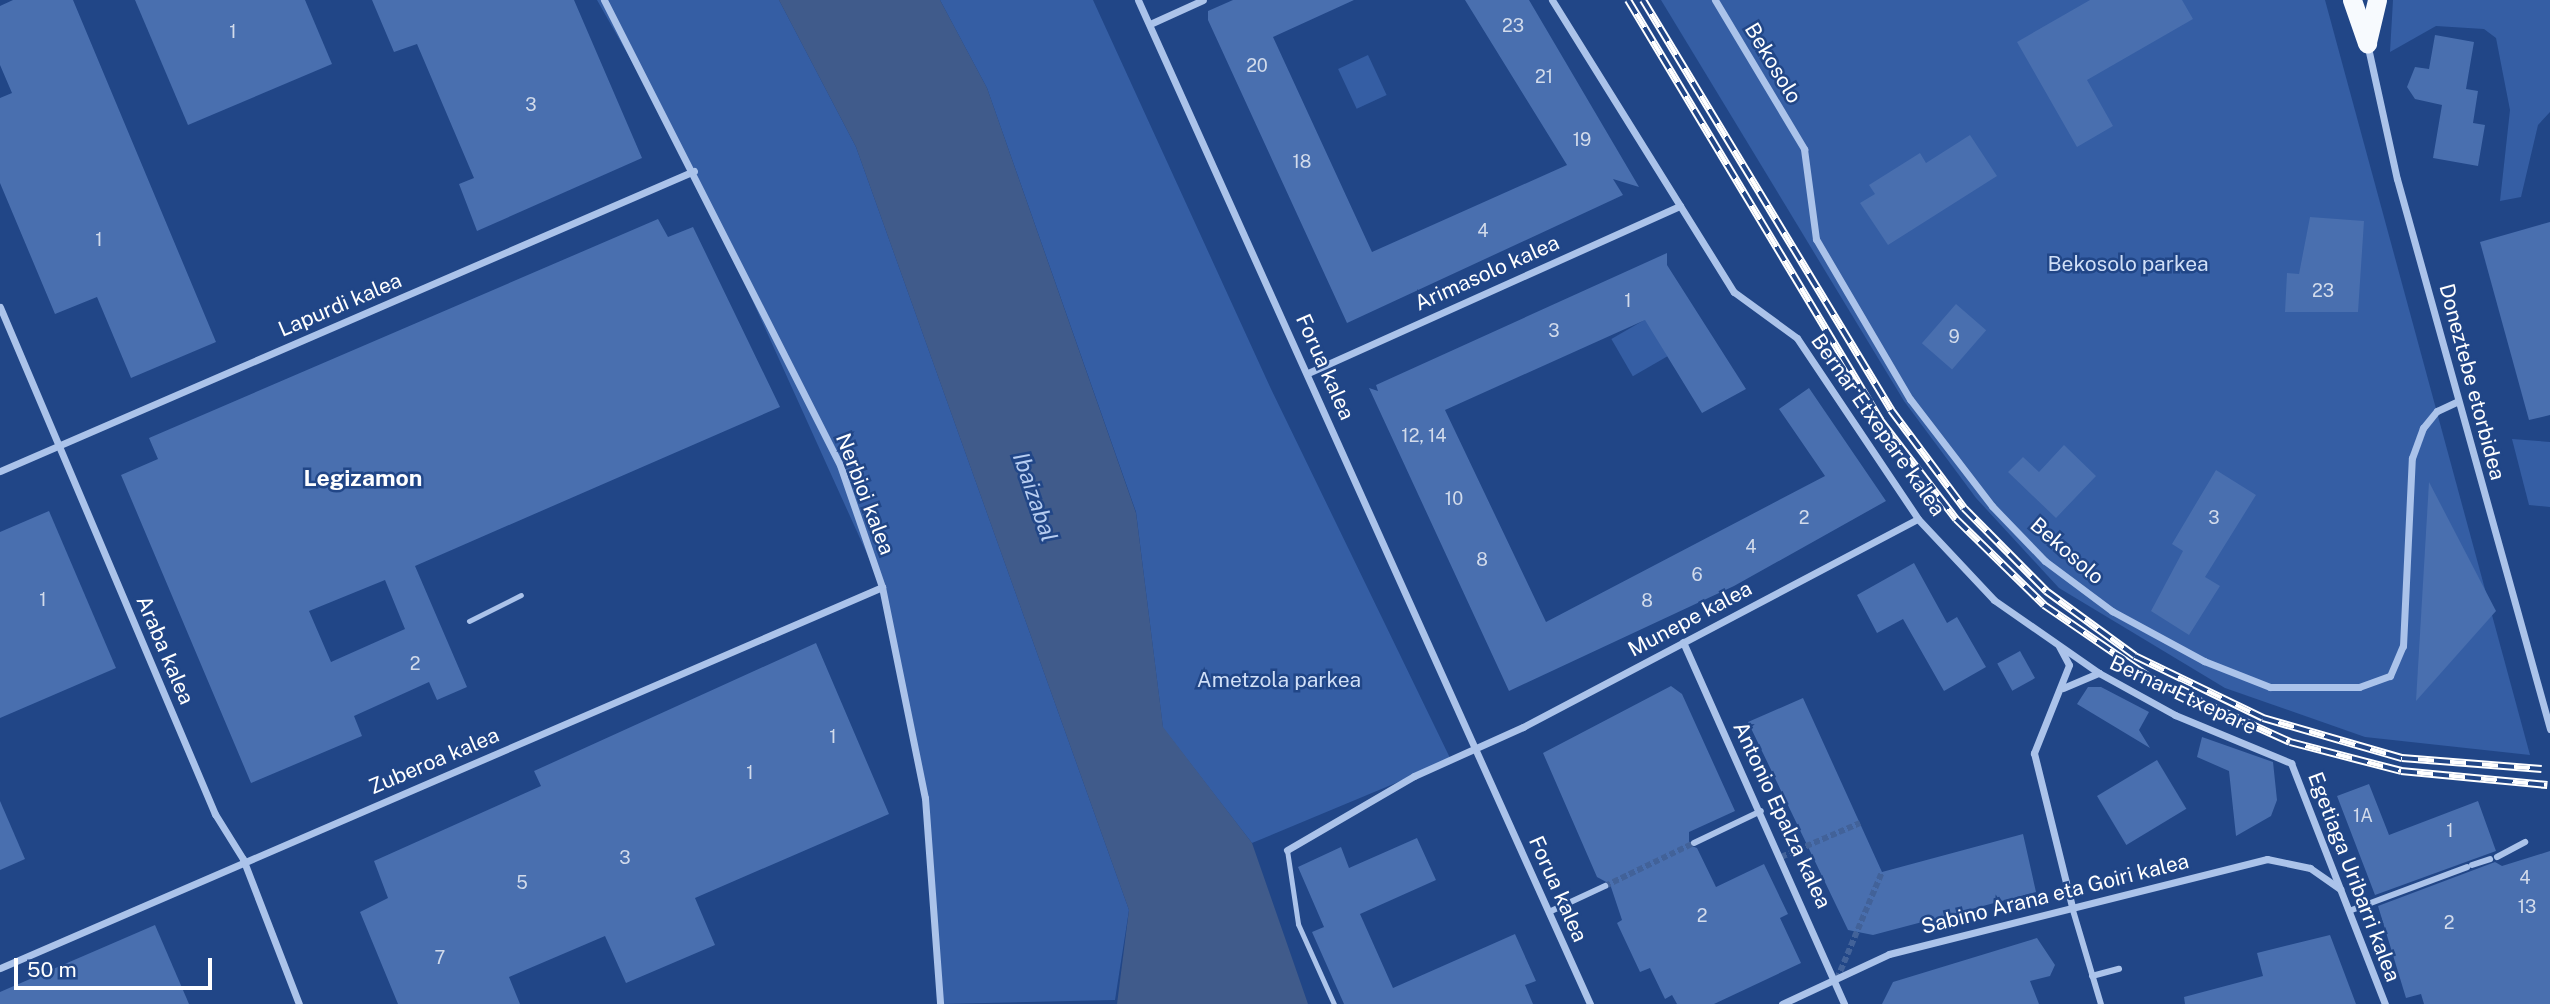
<!DOCTYPE html>
<style>
body{margin:0}
#map{position:relative;width:2550px;height:1004px;overflow:hidden;background:#214687;font-family:"Public Sans",sans-serif}
div>[style]{position:absolute}
[style*='--x']{left:calc(var(--x)*1px);top:calc(var(--y)*1px);width:calc(var(--w)*1px);rotate:calc(var(--a)*1deg)}
.green>*{inset:0;background:#355ea4;transform-origin:0 0}
.water>*{inset:0;background:#405b8b}
.building>*{inset:0;background:#496faf;transform-origin:0 0}
.pedestrian-tunnel>*{height:6px;margin-top:-3px;transform-origin:0;background:repeating-linear-gradient(90deg,#426299 0 6px,transparent 0 9px)}
.service>*{height:5px;margin:-2.5px;padding:0 2.5px;transform-origin:2.5px;border-radius:2.5px;background:#abc3ea}
.pedestrian>*{height:6px;margin:-3px;padding:0 3px;transform-origin:3px;border-radius:3px;background:#abc3ea}
.minor>*{height:7px;margin:-3.5px;padding:0 3.5px;transform-origin:3.5px;border-radius:3.5px;background:#abc3ea}
.trunk>*{height:19px;margin:-9.5px;padding:0 9.5px;transform-origin:9.5px;border-radius:9.5px;background:#f7fafe}
.rail>*{height:8px;margin-top:-4px;transform-origin:0;background:repeating-linear-gradient(90deg,#214687 0 16px,#fff 0 32px);box-sizing:border-box;border-block:2px solid #fff}
span{translate:-50% -50%;white-space:nowrap;text-align:center;line-height:1.15;-webkit-text-stroke:5px #214687;paint-order:stroke}
.number-label{font-size:18px;color:#d2dbeb}
.number-label span{-webkit-text-stroke-width:0}
.street-label{font-size:21px;color:#fff}
.park-label{font-size:21px;color:#d0dff7}
.neighbourhood-label{font-size:23px;color:#fff;font-weight:700}
.water-label{font-size:23px;color:#b7cdf1;font-style:italic}
.scale{position:absolute;left:14px;top:958px;width:198px;height:32px;box-sizing:border-box;border:4px solid #fff;border-top:0;padding-left:9px;font-size:21px;line-height:24px;white-space:nowrap;color:#fff;-webkit-text-stroke:5px #214687;paint-order:stroke}
</style>
<div id="map">
<div class="green">
<i style="clip-path:polygon(597px 0,779px 0,856px 147px,1129px 910px,1115px 1000px,940px 1004px,925px 798px,882px 587px,694px 171px)"></i>
<i style="clip-path:polygon(940px 0,1093px 0,1271px 389px,1451px 760px,1252px 843px,1163px 728px,1136px 512px,987px 88px)"></i>
<i style="clip-path:polygon(1661px 0,2325px 0,2530px 755px,2365px 737px,2225px 688px,2059px 588px,1976px 498px,1904px 401px)"></i>
<i style="clip-path:polygon(2393px 0,2550px 0,2550px 112px,2538px 125px,2521px 197px,2500px 201px,2510px 110px,2496px 38px,2484px 29px,2436px 26px,2390px 52px)"></i>
<i style="left:1368px;top:55px;width:44px;height:33px;rotate:65deg"></i>
<i style="left:1646px;top:319px;width:43px;height:40px;rotate:60deg"></i>
<i style="clip-path:polygon(2512px 439px,2550px 442px,2550px 507px,2529px 505px)"></i>
</div>
<div class="water">
<i style="clip-path:polygon(779px 0,940px 0,987px 88px,1136px 513px,1163px 727px,1252px 843px,1308px 1004px,1117px 1004px,1129px 910px,856px 147px)"></i>
</div>
<div class="building">
<i style="clip-path:polygon(13px 0,73px 0,216px 342px,131px 378px,97px 297px,55px 314px,0 183px,0 98px,12px 93px,0 65px,0 6px)"></i>
<i style="clip-path:polygon(135px 0,305px 0,332px 64px,188px 125px)"></i>
<i style="clip-path:polygon(372px 0,574px 0,642px 158px,477px 231px,459px 184px,474px 178px,417px 44px,394px 52px)"></i>
<i style="clip-path:polygon(1233px 0,1354px 0,1273px 37px,1372px 252px,1567px 165px,1465px 0,1529px 0,1639px 187px,1613px 179px,1623px 195px,1347px 323px,1208px 20px,1208px 11px)"></i>
<i style="clip-path:polygon(2090px 0,2182px 0,2193px 19px,2087px 80px,2113px 126px,2077px 147px,2017px 42px)"></i>
<i style="clip-path:polygon(2435px 35px,2474px 42px,2466px 89px,2478px 91px,2473px 123px,2485px 125px,2478px 166px,2433px 158px,2442px 105px,2415px 99px,2407px 87px,2415px 67px,2429px 69px)"></i>
<i style="clip-path:polygon(1970px 135px,1997px 176px,1888px 245px,1860px 203px,1875px 194px,1869px 185px,1920px 153px,1926px 163px)"></i>
<i style="clip-path:polygon(2310px 217px,2364px 221px,2358px 312px,2285px 312px,2287px 273px,2299px 274px)"></i>
<i style="clip-path:polygon(evenodd,658px 219px,668px 237px,693px 227px,780px 407px,415px 566px,467px 687px,437px 700px,429px 682px,354px 716px,362px 736px,251px 783px,121px 475px,158px 459px,149px 438px,658px 219px,385px 580px,405px 629px,331px 662px,309px 611px,385px 580px)"></i>
<i style="clip-path:polygon(2550px 222px,2550px 415px,2529px 420px,2480px 242px)"></i>
<i style="clip-path:polygon(1667px 253px,1667px 265px,1746px 389px,1702px 413px,1645px 320px,1445px 410px,1546px 622px,1825px 476px,1779px 409px,1809px 388px,1886px 501px,1734px 586px,1509px 691px,1369px 388px,1378px 391px,1376px 385px)"></i>
<i style="left:1956px;top:304px;width:40px;height:52px;rotate:41deg"></i>
<i style="clip-path:polygon(2064px 445px,2096px 476px,2056px 518px,2008px 472px,2023px 457px,2039px 472px)"></i>
<i style="clip-path:polygon(2216px 470px,2256px 495px,2205px 577px,2220px 586px,2189px 635px,2151px 611px,2183px 551px,2172px 544px)"></i>
<i style="clip-path:polygon(2429px 482px,2496px 611px,2416px 701px)"></i>
<i style="clip-path:polygon(49px 511px,116px 668px,0 718px,0 532px)"></i>
<i style="clip-path:polygon(1914px 563px,1947px 623px,1957px 617px,1986px 667px,1944px 691px,1903px 619px,1877px 633px,1857px 595px)"></i>
<i style="clip-path:polygon(816px 643px,889px 814px,695px 898px,715px 945px,626px 983px,605px 936px,509px 977px,520px 1004px,398px 1004px,360px 912px,388px 898px,374px 861px,541px 786px,534px 771px)"></i>
<i style="left:2020px;top:651px;width:31px;height:26px;rotate:61deg"></i>
<i style="clip-path:polygon(1671px 686px,1682px 694px,1735px 811px,1689px 832px,1689px 845px,1697px 848px,1716px 887px,1764px 864px,1788px 914px,1780px 918px,1801px 963px,1714px 1004px,1677px 1004px,1672px 995px,1665px 999px,1650px 968px,1640px 972px,1617px 923px,1622px 920px,1610px 884px,1597px 877px,1543px 753px)"></i>
<i style="clip-path:polygon(2088px 687px,2101px 687px,2149px 712px,2139px 730px,2150px 748px,2077px 704px)"></i>
<i style="clip-path:polygon(1803px 698px,1882px 872px,2023px 834px,2036px 892px,1873px 935px,1848px 930px,1748px 722px)"></i>
<i style="clip-path:polygon(2202px 737px,2273px 762px,2277px 800px,2271px 816px,2236px 836px,2229px 771px,2197px 757px)"></i>
<i style="left:2157px;top:760px;width:57px;height:70px;rotate:59deg"></i>
<i style="clip-path:polygon(2369px 784px,2389px 835px,2478px 801px,2496px 851px,2375px 895px,2337px 796px)"></i>
<i style="clip-path:polygon(0 801px,25px 859px,0 870px)"></i>
<i style="clip-path:polygon(1417px 838px,1436px 880px,1360px 914px,1393px 988px,1515px 934px,1536px 981px,1525px 985px,1533px 1004px,1344px 1004px,1312px 932px,1324px 927px,1298px 867px,1341px 847px,1349px 868px)"></i>
<i style="clip-path:polygon(2550px 851px,2550px 1004px,2424px 1004px,2421px 994px,2406px 998px,2378px 906px,2495px 862px,2502px 866px)"></i>
<i style="clip-path:polygon(155px 925px,189px 1004px,0 1004px,0 992px)"></i>
<i style="clip-path:polygon(2330px 935px,2356px 1004px,2185px 1004px,2184px 997px,2263px 976px,2257px 953px)"></i>
<i style="clip-path:polygon(2037px 938px,2055px 965px,2050px 976px,2030px 981px,2039px 1004px,1882px 1004px,1893px 982px)"></i>
</div>
<div class="pedestrian-tunnel">
<i style="--x:1781;--y:857;--w:86;--a:-23.3"></i>
<i style="--x:1605;--y:886;--w:99;--a:-25.8"></i>
<i style="--x:1837;--y:979;--w:116;--a:-67.2"></i>
</div>
<div class="service">
<i style="--x:469;--y:621;--w:58;--a:-26.6"></i>
<i style="--x:1287;--y:850;--w:75;--a:81.5"></i>
<i style="--x:1298;--y:924;--w:88;--a:65.8"></i>
</div>
<div class="pedestrian">
<i style="--x:1694;--y:843;--w:74;--a:-25.5"></i>
<i style="--x:2497;--y:857;--w:32;--a:-28"></i>
<i style="--x:2472;--y:865;--w:19;--a:-18"></i>
<i style="--x:2072;--y:907;--w:101;--a:73.4"></i>
<i style="--x:2349;--y:911;--w:126;--a:-20.4"></i>
<i style="--x:1549;--y:912;--w:62;--a:-24.9"></i>
<i style="--x:2092;--y:976;--w:28;--a:-15"></i>
</div>
<div class="minor">
<i style="--x:604;--y:0;--w:521;--a:63.09"></i>
<i style="--x:840;--y:465;--w:129;--a:71"></i>
<i style="--x:882;--y:587;--w:215;--a:78.5"></i>
<i style="--x:925;--y:798;--w:207;--a:85.8"></i>
<i style="--x:1138;--y:0;--w:1101;--a:65.76"></i>
<i style="--x:1552;--y:0;--w:344;--a:58.1"></i>
<i style="--x:1734;--y:292;--w:78;--a:36.1"></i>
<i style="--x:1797;--y:338;--w:218;--a:56.2"></i>
<i style="--x:1918;--y:519;--w:111;--a:46.8"></i>
<i style="--x:1994;--y:600;--w:128;--a:34.8"></i>
<i style="--x:1715;--y:0;--w:174;--a:59.1"></i>
<i style="--x:1804;--y:149;--w:91;--a:82.4"></i>
<i style="--x:1816;--y:239;--w:186;--a:59.6"></i>
<i style="--x:1910;--y:399;--w:135;--a:52.5"></i>
<i style="--x:1992;--y:506;--w:76;--a:46.1"></i>
<i style="--x:2045;--y:561;--w:84;--a:36.7"></i>
<i style="--x:2112;--y:611;--w:105;--a:28.5"></i>
<i style="--x:2204;--y:661;--w:71;--a:21.5"></i>
<i style="--x:2270;--y:687;--w:89;--a:0"></i>
<i style="--x:2359;--y:687;--w:33;--a:-20"></i>
<i style="--x:2390;--y:676;--w:33;--a:-67"></i>
<i style="--x:2403;--y:646;--w:188;--a:-87.3"></i>
<i style="--x:2412;--y:458;--w:32;--a:-70"></i>
<i style="--x:2423;--y:428;--w:22;--a:-51"></i>
<i style="--x:2437;--y:411;--w:23;--a:-25"></i>
<i style="--x:1150;--y:24;--w:58;--a:-24.4"></i>
<i style="--x:2367;--y:43;--w:139;--a:77.6"></i>
<i style="--x:2397;--y:179;--w:571;--a:74.45"></i>
<i style="--x:0;--y:307;--w:551;--a:67.02"></i>
<i style="--x:215;--y:814;--w:53;--a:58.1"></i>
<i style="--x:243;--y:859;--w:155;--a:68.9"></i>
<i style="--x:1308;--y:373;--w:408;--a:-24.2"></i>
<i style="--x:0;--y:471;--w:756;--a:-23.38"></i>
<i style="--x:1683;--y:642;--w:396;--a:66"></i>
<i style="--x:2059;--y:646;--w:21;--a:62"></i>
<i style="--x:2069;--y:665;--w:95;--a:111.7"></i>
<i style="--x:2034;--y:753;--w:159;--a:76.1"></i>
<i style="--x:2063;--y:688;--w:39;--a:-23"></i>
<i style="--x:2099;--y:673;--w:87;--a:28.9"></i>
<i style="--x:2175;--y:715;--w:126;--a:22.5"></i>
<i style="--x:2291;--y:763;--w:259;--a:68.7"></i>
<i style="--x:1287;--y:850;--w:147;--a:-30.2"></i>
<i style="--x:1414;--y:776;--w:120;--a:-24.2"></i>
<i style="--x:1523;--y:727;--w:446;--a:-27.8"></i>
<i style="--x:0;--y:968;--w:961;--a:-23.36"></i>
<i style="--x:1782;--y:1004;--w:118;--a:-25"></i>
<i style="--x:1889;--y:954;--w:390;--a:-14.1"></i>
<i style="--x:2267;--y:859;--w:44;--a:11.8"></i>
<i style="--x:2310;--y:868;--w:37;--a:35"></i>
</div>
<div class="trunk">
<i style="--x:2352;--y:0;--w:46;--a:70.8"></i>
<i style="--x:2367;--y:42;--w:43;--a:-76.6"></i>
</div>
<div class="rail">
<i style="--x:1628;--y:0;--w:490;--a:59"></i>
<i style="--x:1880;--y:420;--w:125;--a:52.5"></i>
<i style="--x:1956;--y:519;--w:123;--a:44.3"></i>
<i style="--x:2044;--y:605;--w:135;--a:34.4"></i>
<i style="--x:2155;--y:681;--w:148;--a:24.3"></i>
<i style="--x:2290;--y:742;--w:115;--a:14.6"></i>
<i style="--x:2401;--y:771;--w:147;--a:5.5"></i>
<i style="--x:1643;--y:0;--w:479;--a:58.8"></i>
<i style="--x:1891;--y:410;--w:122;--a:53.3"></i>
<i style="--x:1964;--y:508;--w:117;--a:45.3"></i>
<i style="--x:2046;--y:591;--w:110;--a:36.1"></i>
<i style="--x:2135;--y:656;--w:142;--a:25.8"></i>
<i style="--x:2263;--y:718;--w:145;--a:16.1"></i>
<i style="--x:2402;--y:758;--w:140;--a:4.5"></i>
</div>
<div class="number-label">
<span style="left:1513px;top:26px">23</span>
<span style="left:233px;top:32px">1</span>
<span style="left:1257px;top:66px">20</span>
<span style="left:1544px;top:77px">21</span>
<span style="left:531px;top:105px">3</span>
<span style="left:1582px;top:140px">19</span>
<span style="left:1302px;top:162px">18</span>
<span style="left:1483px;top:231px">4</span>
<span style="left:99px;top:240px">1</span>
<span style="left:2323px;top:291px">23</span>
<span style="left:1628px;top:301px">1</span>
<span style="left:1554px;top:331px">3</span>
<span style="left:1954px;top:337px">9</span>
<span style="left:1424px;top:436px">12, 14</span>
<span style="left:1454px;top:499px">10</span>
<span style="left:1804px;top:518px">2</span>
<span style="left:2214px;top:518px">3</span>
<span style="left:1751px;top:547px">4</span>
<span style="left:1482px;top:560px">8</span>
<span style="left:1697px;top:575px">6</span>
<span style="left:43px;top:600px">1</span>
<span style="left:1647px;top:601px">8</span>
<span style="left:415px;top:664px">2</span>
<span style="left:833px;top:737px">1</span>
<span style="left:750px;top:773px">1</span>
<span style="left:2363px;top:816px">1A</span>
<span style="left:2450px;top:831px">1</span>
<span style="left:625px;top:858px">3</span>
<span style="left:2525px;top:878px">4</span>
<span style="left:522px;top:883px">5</span>
<span style="left:2527px;top:907px">13</span>
<span style="left:1702px;top:916px">2</span>
<span style="left:2449px;top:923px">2</span>
<span style="left:440px;top:958px">7</span>
</div>
<div class="street-label">
<span style="left:1773px;top:63px;rotate:59deg">Bekosolo</span>
<span style="left:1487px;top:273px;rotate:-24deg">Arimasolo kalea</span>
<span style="left:340px;top:305px;rotate:-23deg">Lapurdi kalea</span>
<span style="left:1325px;top:367px;rotate:66deg">Forua kalea</span>
<span style="left:2472px;top:382px;rotate:75deg">Doneztebe etorbidea</span>
<span style="left:1878px;top:425px;rotate:55deg">Bernar Etxepare kalea</span>
<span style="left:865px;top:494px;rotate:69deg">Nerbioi kalea</span>
<span style="left:2067px;top:551px;rotate:41deg">Bekosolo</span>
<span style="left:1690px;top:619px;rotate:-28deg">Munepe kalea</span>
<span style="left:165px;top:650px;rotate:67deg">Araba kalea</span>
<span style="left:2183px;top:695px;rotate:25deg">Bernar Etxepare</span>
<span style="left:434px;top:761px;rotate:-23deg">Zuberoa kalea</span>
<span style="left:1782px;top:815px;rotate:65deg">Antonio Epalza kalea</span>
<span style="left:2354px;top:877px;rotate:69deg">Egetiaga Uribarri kalea</span>
<span style="left:1558px;top:889px;rotate:66deg">Forua kalea</span>
<span style="left:2055px;top:894px;rotate:-14deg">Sabino Arana eta Goiri kalea</span>
</div>
<div class="park-label">
<span style="left:2128px;top:264px">Bekosolo parkea</span>
<span style="left:1279px;top:680px">Ametzola parkea</span>
</div>
<div class="neighbourhood-label">
<span style="left:363px;top:478px">Legizamon</span>
</div>
<div class="water-label">
<span style="left:1035px;top:497px;rotate:71deg">Ibaizabal</span>
</div>
<div class="scale">50 m</div>
</div>
